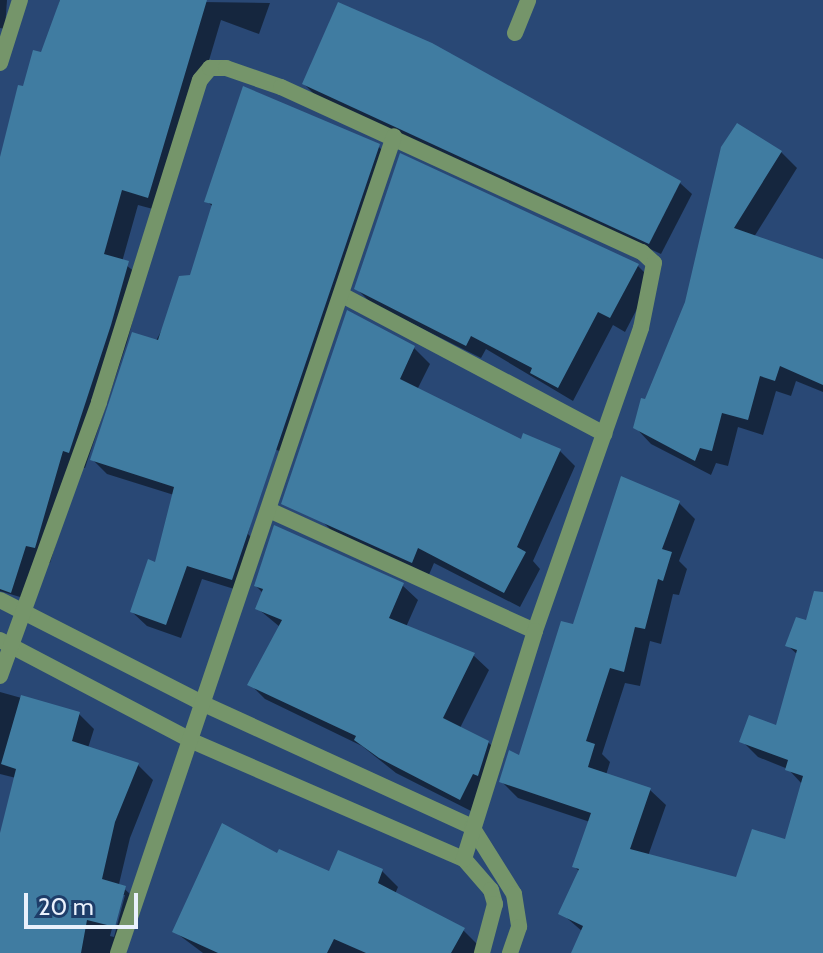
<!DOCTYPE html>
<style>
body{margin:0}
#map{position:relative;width:823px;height:953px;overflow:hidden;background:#294875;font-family:Cabin,sans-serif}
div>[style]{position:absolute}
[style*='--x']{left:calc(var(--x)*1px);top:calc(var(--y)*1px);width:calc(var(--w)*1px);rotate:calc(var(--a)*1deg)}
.shadow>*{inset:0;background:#0007}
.building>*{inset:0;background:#407ca1}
.street>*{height:16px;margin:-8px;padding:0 8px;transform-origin:8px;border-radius:8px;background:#75956a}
span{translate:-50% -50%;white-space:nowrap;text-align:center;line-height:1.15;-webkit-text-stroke:6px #1e3d69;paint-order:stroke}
.scale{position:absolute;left:24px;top:893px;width:114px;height:36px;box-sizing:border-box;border:4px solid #eaf1fc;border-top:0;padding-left:10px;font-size:24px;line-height:28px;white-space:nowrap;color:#eaf1fc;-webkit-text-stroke:6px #1e3d69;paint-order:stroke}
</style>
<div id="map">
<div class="shadow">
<i style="clip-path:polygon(0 0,7px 0,5px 29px,0 28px)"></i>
<i style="clip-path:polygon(60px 0,270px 3px,259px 34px,221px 20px,164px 212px,138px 205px,122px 262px,144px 279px,127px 342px,85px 468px,79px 466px,50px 563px,42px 561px,30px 600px,0 591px,0 206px)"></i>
<i style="clip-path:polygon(431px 45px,680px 183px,692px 194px,661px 254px,316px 96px,304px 84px)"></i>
<i style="clip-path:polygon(378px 146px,393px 161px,293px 457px,270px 447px,248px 534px,262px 548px,247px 593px,202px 579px,181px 638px,147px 626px,132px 612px,157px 564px,174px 495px,107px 474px,92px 459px,191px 276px,213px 207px,207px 201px)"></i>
<i style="clip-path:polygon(781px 152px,797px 168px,754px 237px,823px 260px,823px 392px,796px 381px,791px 396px,776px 391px,763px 435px,738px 427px,728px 466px,716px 463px,711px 475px,651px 444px,635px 427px,687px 302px)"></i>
<i style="clip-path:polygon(637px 265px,652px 280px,625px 332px,613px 325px,573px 401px,486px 349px,481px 358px,371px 303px,356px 288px)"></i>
<i style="clip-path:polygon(414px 348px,430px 364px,417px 390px,522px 441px,560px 451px,575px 466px,533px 561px,540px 569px,520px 607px,434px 563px,428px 577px,336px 535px,320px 519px)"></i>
<i style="clip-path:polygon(679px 503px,695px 519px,679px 561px,687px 569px,679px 595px,673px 594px,661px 644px,650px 641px,640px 686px,625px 683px,602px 754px,610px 762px,606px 775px,650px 790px,666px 805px,648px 856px,737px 880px,786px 842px,803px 785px,788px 769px,758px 757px,742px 741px,777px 727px,798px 655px,787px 645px,823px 629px,823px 953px,573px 953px,583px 932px,561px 913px,580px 872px,574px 866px,590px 822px,518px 798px,502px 782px,521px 758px,575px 626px)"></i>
<i style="clip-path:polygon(402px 585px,418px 600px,406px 627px,473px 655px,489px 670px,460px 728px,488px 742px,504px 758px,475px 813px,396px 773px,362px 746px,265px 699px,250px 684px,280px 627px,257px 608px,263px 593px,256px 586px)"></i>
<i style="clip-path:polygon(evenodd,0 692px,79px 714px,94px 729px,88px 748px,138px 765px,153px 780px,130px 838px,119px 884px,140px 903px,116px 953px,0 953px,0 842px,16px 778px,0 774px,0 692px,121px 895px,125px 895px,114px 937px,110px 936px,121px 895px)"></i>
<i style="clip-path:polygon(339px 853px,382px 871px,398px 887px,395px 894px,463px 930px,479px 946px,475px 953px,203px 953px,175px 932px,278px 856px,330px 873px)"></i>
</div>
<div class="building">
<i style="clip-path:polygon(60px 0,207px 0,148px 198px,122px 190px,104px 254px,129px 261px,111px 325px,69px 453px,63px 451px,35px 548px,26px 546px,11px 593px,0 589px,0 157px,18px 85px,23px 86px,33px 50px,41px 52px)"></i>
<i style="clip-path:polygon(338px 2px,432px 43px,681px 181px,649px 244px,302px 84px)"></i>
<i style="clip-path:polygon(243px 86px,380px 144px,232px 580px,187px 566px,166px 625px,130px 612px,148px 559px,155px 562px,174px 487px,90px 460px,132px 332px,158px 340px,179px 276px,190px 275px,212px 204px,204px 202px)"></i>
<i style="clip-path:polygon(737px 123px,782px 151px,734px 228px,823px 259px,823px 385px,780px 366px,775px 381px,760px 376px,748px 420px,722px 413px,712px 451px,700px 448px,695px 461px,633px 428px,641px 398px,645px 399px,685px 302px,721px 147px)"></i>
<i style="clip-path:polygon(400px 153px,639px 264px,610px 318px,598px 312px,558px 388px,530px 373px,532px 368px,471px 336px,466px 346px,354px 289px)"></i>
<i style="clip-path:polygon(347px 310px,415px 346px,400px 379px,521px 439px,523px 433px,561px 449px,517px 547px,526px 552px,504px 593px,418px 548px,412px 563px,281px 504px)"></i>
<i style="clip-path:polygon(621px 476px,680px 501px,662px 549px,672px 552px,663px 581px,658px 579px,645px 629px,635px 627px,624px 672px,610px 668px,586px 741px,595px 744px,588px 767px,651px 788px,630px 849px,736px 877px,752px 829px,785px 839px,803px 776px,785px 770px,788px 760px,739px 742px,749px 715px,776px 725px,797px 650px,785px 646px,796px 617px,806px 620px,814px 591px,823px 592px,823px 953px,571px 953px,583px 926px,558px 914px,579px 869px,572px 867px,591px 813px,499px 782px,509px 750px,519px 755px,561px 621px,573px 624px)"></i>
<i style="clip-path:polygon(274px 525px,404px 583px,389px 618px,475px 653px,443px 718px,489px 741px,478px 776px,473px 774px,460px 800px,379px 758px,354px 740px,356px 736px,247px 685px,282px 620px,255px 609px,263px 589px,254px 586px)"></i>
<i style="clip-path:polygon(21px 695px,80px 712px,72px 741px,139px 763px,115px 822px,102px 879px,126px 886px,115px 927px,87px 920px,81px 953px,0 953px,0 833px,16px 769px,1px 764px)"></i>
<i style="clip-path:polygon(222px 823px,277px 853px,279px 849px,329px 871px,338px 850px,383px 869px,378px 883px,465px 928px,451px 953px,366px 953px,334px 939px,327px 953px,218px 953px,172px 932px)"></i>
</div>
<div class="street">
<i style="--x:515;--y:33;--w:35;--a:-68"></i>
<i style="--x:0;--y:63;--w:66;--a:-72.4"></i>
<i style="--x:342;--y:295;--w:297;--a:27.9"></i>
<i style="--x:269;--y:510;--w:292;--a:24.5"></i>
<i style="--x:0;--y:600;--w:231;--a:27"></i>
<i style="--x:206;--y:705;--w:293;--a:24.6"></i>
<i style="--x:472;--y:827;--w:79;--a:57.9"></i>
<i style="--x:514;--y:894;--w:33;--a:81"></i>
<i style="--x:519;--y:927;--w:28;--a:109"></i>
<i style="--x:0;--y:640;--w:217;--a:27.7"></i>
<i style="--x:192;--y:741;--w:296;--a:23.5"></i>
<i style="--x:464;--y:859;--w:41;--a:48.9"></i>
<i style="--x:491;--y:890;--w:15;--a:74"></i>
<i style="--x:495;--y:904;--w:51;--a:104.9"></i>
<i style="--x:0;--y:676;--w:291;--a:-70.1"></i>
<i style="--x:99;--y:402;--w:337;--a:-72.6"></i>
<i style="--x:200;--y:80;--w:16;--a:-50"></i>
<i style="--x:210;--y:68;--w:16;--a:0"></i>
<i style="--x:226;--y:68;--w:58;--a:19.1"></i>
<i style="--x:281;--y:87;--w:397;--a:24.6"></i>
<i style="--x:642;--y:252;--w:16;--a:43"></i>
<i style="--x:654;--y:263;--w:66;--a:101.3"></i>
<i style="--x:641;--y:328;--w:321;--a:109.3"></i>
<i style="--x:535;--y:631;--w:239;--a:107.3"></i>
<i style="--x:118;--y:953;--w:862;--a:-71.33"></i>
</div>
<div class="scale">20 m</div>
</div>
